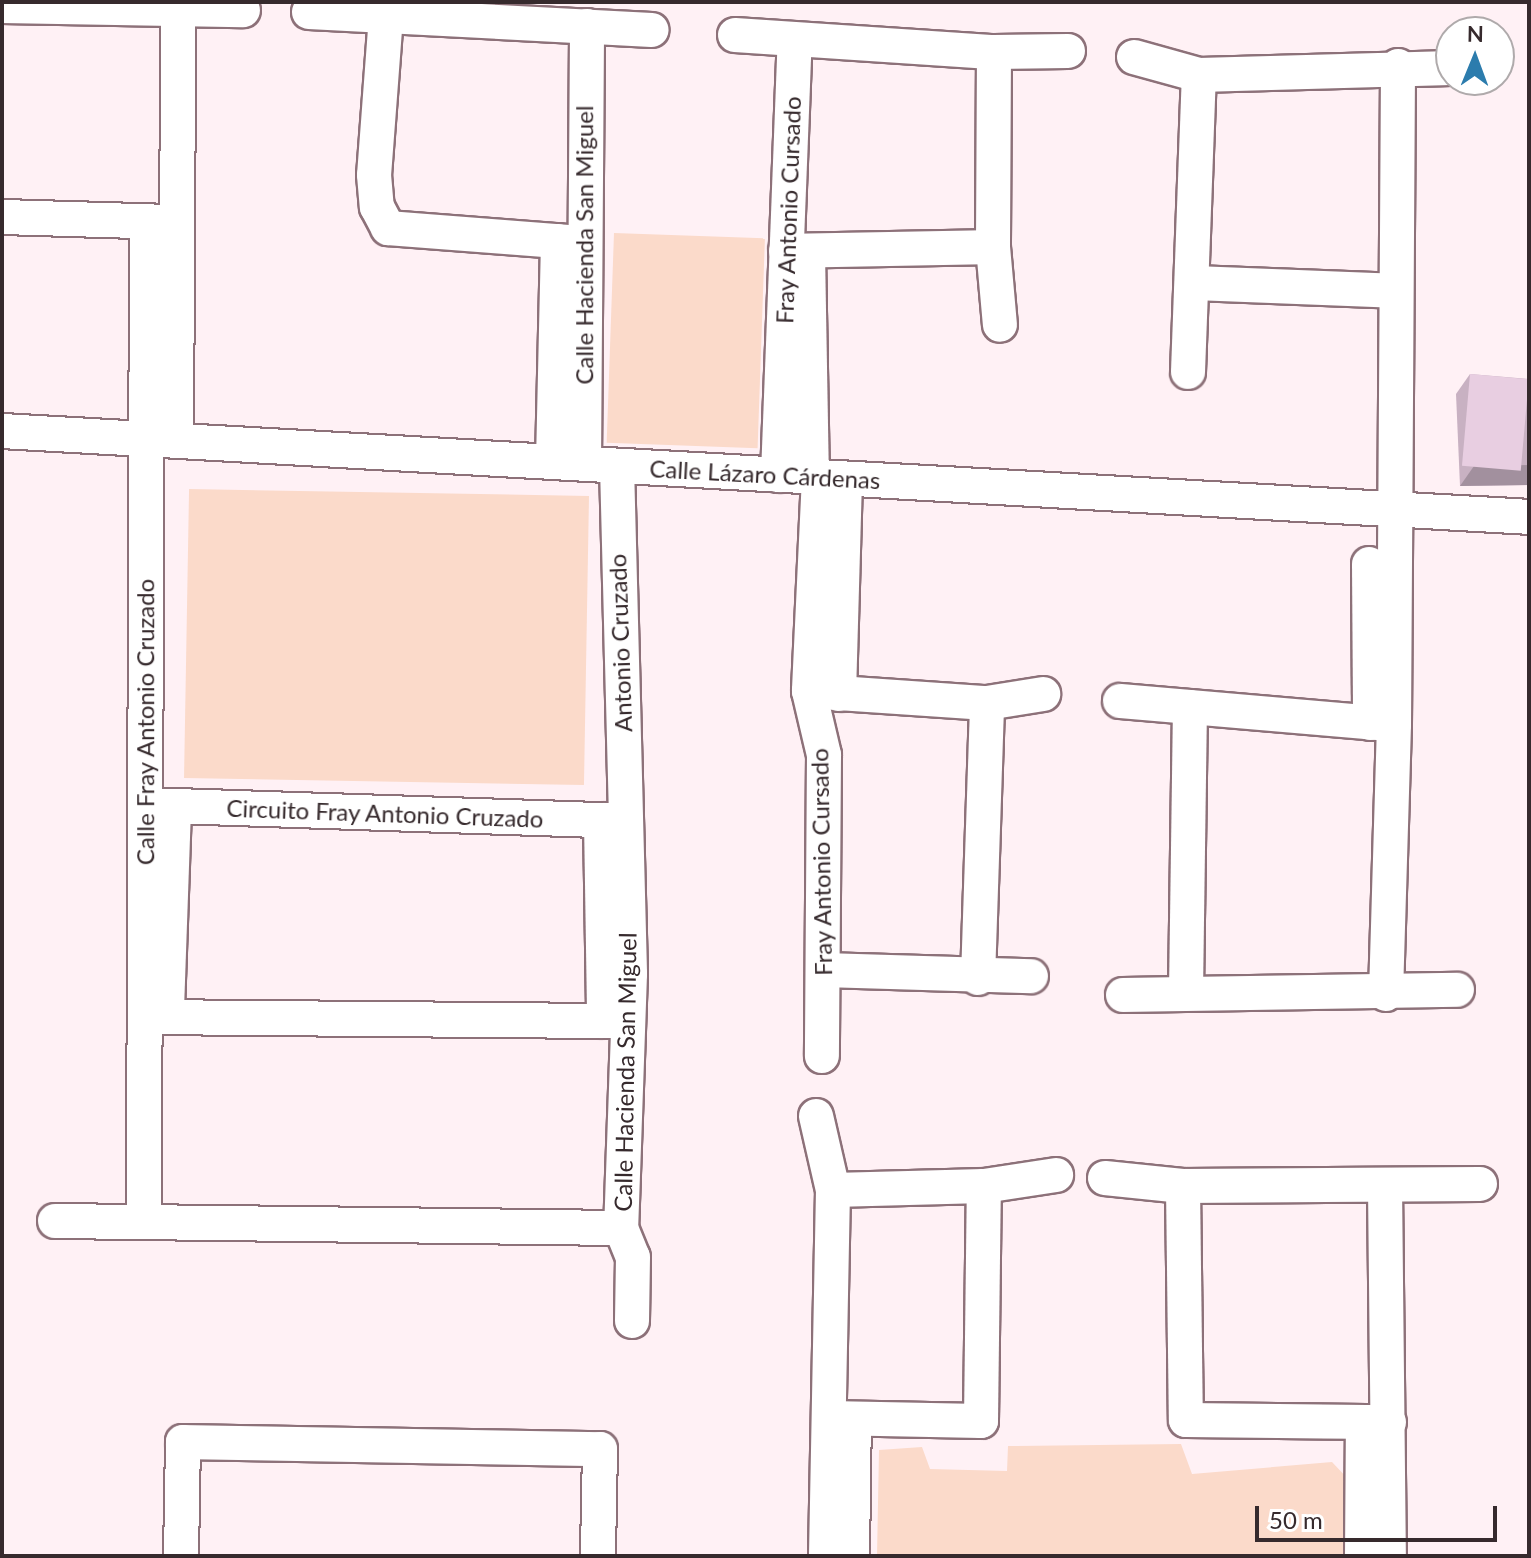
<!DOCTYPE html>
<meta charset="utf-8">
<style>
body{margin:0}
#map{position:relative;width:1531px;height:1558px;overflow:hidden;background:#fff1f5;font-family:Lato,sans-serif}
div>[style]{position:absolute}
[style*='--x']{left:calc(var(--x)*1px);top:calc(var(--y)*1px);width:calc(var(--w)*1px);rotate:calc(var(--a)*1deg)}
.green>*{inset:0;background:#fbdaca;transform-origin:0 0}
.roads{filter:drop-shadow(2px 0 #8d7179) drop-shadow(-2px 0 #8d7179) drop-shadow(0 2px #8d7179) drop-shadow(0 -2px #8d7179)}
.street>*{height:34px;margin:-17px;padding:0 17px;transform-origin:17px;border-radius:17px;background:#fff}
.wall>*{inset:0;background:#c8b1c2}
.shaded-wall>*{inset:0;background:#a2909e}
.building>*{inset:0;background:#e8cee1;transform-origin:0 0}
span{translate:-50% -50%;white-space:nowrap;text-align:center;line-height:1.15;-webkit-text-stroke:6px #fff;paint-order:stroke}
.street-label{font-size:24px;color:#362a2d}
.frame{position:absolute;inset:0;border:4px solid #362a2d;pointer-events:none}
.north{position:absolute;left:1435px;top:16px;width:80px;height:80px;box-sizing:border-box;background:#fff;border:2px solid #afaaab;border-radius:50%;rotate:1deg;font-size:22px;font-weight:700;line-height:32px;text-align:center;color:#362a2d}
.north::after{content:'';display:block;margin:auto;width:28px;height:36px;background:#2c7cad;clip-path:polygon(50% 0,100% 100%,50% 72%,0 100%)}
.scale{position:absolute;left:1255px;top:1506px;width:242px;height:36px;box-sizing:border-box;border:4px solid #362a2d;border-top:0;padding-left:10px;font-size:24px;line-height:28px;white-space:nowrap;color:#362a2d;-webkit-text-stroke:6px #fff;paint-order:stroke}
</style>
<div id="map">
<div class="green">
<i style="left:614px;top:233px;width:151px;height:210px;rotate:2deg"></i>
<i style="left:589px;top:496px;width:289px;height:400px;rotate:91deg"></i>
<i style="clip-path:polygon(1181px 1444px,1192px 1474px,1332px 1462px,1349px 1480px,1346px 1556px,877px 1556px,879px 1450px,922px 1447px,930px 1469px,1007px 1471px,1008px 1446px)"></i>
</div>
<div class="roads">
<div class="street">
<i style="--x:2;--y:6;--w:241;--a:1"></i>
<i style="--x:309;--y:12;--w:343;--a:3"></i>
<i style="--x:386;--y:16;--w:159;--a:94.3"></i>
<i style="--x:374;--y:175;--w:32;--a:85"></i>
<i style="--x:377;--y:207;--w:24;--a:62"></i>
<i style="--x:388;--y:228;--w:196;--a:4.4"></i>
<i style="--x:735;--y:35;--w:260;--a:3.8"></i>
<i style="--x:994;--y:52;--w:74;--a:-0.8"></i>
<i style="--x:994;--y:52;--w:195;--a:90.3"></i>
<i style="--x:993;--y:247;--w:78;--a:84.9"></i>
<i style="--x:1134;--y:57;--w:67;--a:15.5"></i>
<i style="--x:1199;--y:75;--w:252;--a:-1.6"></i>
<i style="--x:2;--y:217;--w:168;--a:1.7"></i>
<i style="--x:786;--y:251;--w:207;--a:-1.1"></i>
<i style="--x:808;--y:253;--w:224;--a:89"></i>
<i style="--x:1192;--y:283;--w:204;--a:2.2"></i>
<i style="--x:1188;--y:372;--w:297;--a:-87.9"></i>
<i style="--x:2;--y:431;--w:1529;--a:3.22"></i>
<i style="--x:176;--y:441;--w:439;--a:-89.7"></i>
<i style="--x:553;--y:462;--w:221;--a:-88.7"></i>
<i style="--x:584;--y:464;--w:438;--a:-89.6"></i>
<i style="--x:617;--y:466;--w:508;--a:88.53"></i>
<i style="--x:630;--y:974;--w:254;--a:92"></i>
<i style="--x:621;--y:1228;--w:31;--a:68"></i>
<i style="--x:633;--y:1257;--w:64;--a:90.9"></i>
<i style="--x:778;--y:475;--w:435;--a:-87.8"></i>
<i style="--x:819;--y:477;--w:214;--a:92.7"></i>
<i style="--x:809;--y:691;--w:66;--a:76.8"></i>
<i style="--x:824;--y:755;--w:301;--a:90.4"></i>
<i style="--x:1369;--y:564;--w:159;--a:89.6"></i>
<i style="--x:809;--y:691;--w:178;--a:3.9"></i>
<i style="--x:987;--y:703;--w:57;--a:-9.1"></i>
<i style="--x:839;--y:694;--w:215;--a:-88.4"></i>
<i style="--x:1120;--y:701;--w:271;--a:4.9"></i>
<i style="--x:145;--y:805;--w:480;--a:1.9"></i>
<i style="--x:601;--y:820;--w:201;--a:89.1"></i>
<i style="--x:824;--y:970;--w:207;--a:1.7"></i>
<i style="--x:978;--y:978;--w:275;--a:-88.1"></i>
<i style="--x:1186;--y:992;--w:285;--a:-89.2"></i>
<i style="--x:1386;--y:994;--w:269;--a:-88.3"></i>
<i style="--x:1394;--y:725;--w:659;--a:-89.65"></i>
<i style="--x:1123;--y:995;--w:334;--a:-0.9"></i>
<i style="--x:167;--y:1009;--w:202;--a:-88"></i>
<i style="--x:145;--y:1017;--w:483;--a:0.5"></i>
<i style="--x:816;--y:1116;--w:76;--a:77.1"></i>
<i style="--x:833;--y:1190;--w:366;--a:91.1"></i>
<i style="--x:1105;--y:1178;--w:78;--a:5.9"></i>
<i style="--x:1183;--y:1186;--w:297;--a:-0.4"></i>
<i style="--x:1183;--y:1186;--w:234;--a:89.3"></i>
<i style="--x:1186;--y:1420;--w:203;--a:0.6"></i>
<i style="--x:1385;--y:1186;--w:370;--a:89.4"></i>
<i style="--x:833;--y:1190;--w:151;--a:-1.5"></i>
<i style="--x:984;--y:1186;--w:73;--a:-8.7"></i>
<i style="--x:55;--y:1221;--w:566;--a:0.71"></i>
<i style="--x:144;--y:1222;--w:1001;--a:-89.83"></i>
<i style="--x:829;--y:1418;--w:152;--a:1.1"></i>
<i style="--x:981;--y:1421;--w:235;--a:-89.3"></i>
<i style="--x:181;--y:1556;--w:114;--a:-89"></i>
<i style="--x:183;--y:1442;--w:417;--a:1"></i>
<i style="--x:600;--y:1449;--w:107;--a:91.1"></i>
<i style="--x:852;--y:1556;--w:137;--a:-89.2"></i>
<i style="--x:1362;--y:1556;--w:134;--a:-89.6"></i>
</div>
</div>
<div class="wall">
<i style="clip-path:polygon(1470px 374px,1529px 379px,1529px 485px,1460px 486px,1456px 394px)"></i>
</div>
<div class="shaded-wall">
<i style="clip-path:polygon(1529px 465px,1529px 485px,1460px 486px,1474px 466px)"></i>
</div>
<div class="building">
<i style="left:1470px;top:374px;width:59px;height:92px;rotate:5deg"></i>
</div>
<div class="street-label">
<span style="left:788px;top:210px;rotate:-88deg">Fray Antonio Cursado</span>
<span style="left:584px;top:245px;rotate:-90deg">Calle Hacienda San Miguel</span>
<span style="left:765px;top:474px;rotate:3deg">Calle Lázaro Cárdenas</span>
<span style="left:620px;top:643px;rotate:-92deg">Antonio Cruzado</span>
<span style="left:145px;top:722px;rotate:-90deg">Calle Fray Antonio Cruzado</span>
<span style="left:385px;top:813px;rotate:2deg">Circuito Fray Antonio Cruzado</span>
<span style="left:821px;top:862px;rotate:-91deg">Fray Antonio Cursado</span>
<span style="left:625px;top:1072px;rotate:-89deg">Calle Hacienda San Miguel</span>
</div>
<div class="frame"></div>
<div class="north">N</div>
<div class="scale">50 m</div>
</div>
